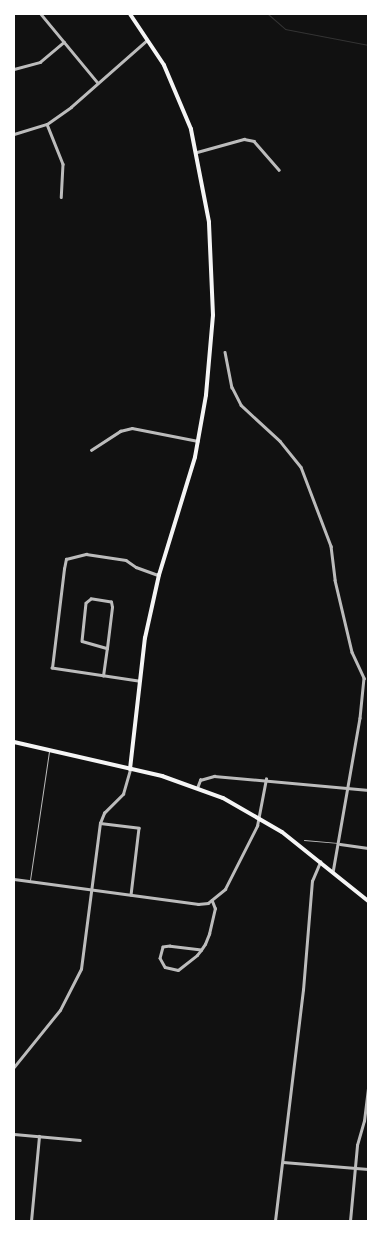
<!DOCTYPE html>
<style>
body{margin:0}
#map{position:relative;width:382px;height:1235px;overflow:hidden;background:#111;font-family:"Varela Round",sans-serif}
div>[style]{position:absolute}
[style*='--x']{left:calc(var(--x)*1px);top:calc(var(--y)*1px);width:calc(var(--w)*1px);rotate:calc(var(--a)*1deg)}
.stream>*{height:1px;margin:-0.5px;padding:0 0.5px;transform-origin:0.5px;border-radius:0.5px;background:#333}
.service>*{height:1px;margin:-0.5px;padding:0 0.5px;transform-origin:0.5px;border-radius:0.5px;background:#bcbcbc}
.minor>*{height:2.5px;margin:-1.25px;padding:0 1.25px;transform-origin:1.25px;border-radius:1.25px;background:#bcbcbc}
.primary>*{height:4px;margin:-2px;padding:0 2px;transform-origin:2px;border-radius:2px;background:#f5f5f5}
.trunk>*{height:4px;margin:-2px;padding:0 2px;transform-origin:2px;border-radius:2px;background:#f5f5f5}
span{translate:-50% -50%;white-space:nowrap;text-align:center;line-height:1.15;-webkit-text-stroke:4.5px #fff;paint-order:stroke}
.frame{position:absolute;inset:0;border:15px solid #fff;pointer-events:none}
</style>
<div id="map">
<div class="stream">
<i style="--x:268;--y:14;--w:23;--a:41"></i>
<i style="--x:285;--y:29;--w:85;--a:10.9"></i>
</div>
<div class="service">
<i style="--x:304;--y:840;--w:33;--a:5"></i>
<i style="--x:30;--y:880;--w:130;--a:-81.6"></i>
</div>
<div class="minor">
<i style="--x:41;--y:14;--w:89;--a:50.4"></i>
<i style="--x:14;--y:69;--w:27;--a:-15"></i>
<i style="--x:40;--y:62;--w:31;--a:-40"></i>
<i style="--x:47;--y:124;--w:43;--a:68.2"></i>
<i style="--x:63;--y:164;--w:33;--a:93"></i>
<i style="--x:14;--y:134;--w:34;--a:-17"></i>
<i style="--x:47;--y:124;--w:29;--a:-35"></i>
<i style="--x:71;--y:107;--w:101;--a:-41.4"></i>
<i style="--x:197;--y:152;--w:49;--a:-15.5"></i>
<i style="--x:244;--y:139;--w:10;--a:11"></i>
<i style="--x:254;--y:141;--w:38;--a:49"></i>
<i style="--x:225;--y:352;--w:36;--a:79"></i>
<i style="--x:232;--y:387;--w:20;--a:63"></i>
<i style="--x:241;--y:405;--w:53;--a:42.7"></i>
<i style="--x:280;--y:441;--w:33;--a:51"></i>
<i style="--x:301;--y:467;--w:85;--a:69.2"></i>
<i style="--x:331;--y:546;--w:34;--a:83"></i>
<i style="--x:335;--y:580;--w:74;--a:76.7"></i>
<i style="--x:352;--y:652;--w:29;--a:65"></i>
<i style="--x:364;--y:678;--w:40;--a:95.7"></i>
<i style="--x:360;--y:718;--w:156;--a:99.9"></i>
<i style="--x:91;--y:450;--w:35;--a:-33"></i>
<i style="--x:120;--y:431;--w:12;--a:-14"></i>
<i style="--x:132;--y:428;--w:67;--a:11.1"></i>
<i style="--x:103;--y:676;--w:28;--a:-82"></i>
<i style="--x:107;--y:648;--w:41;--a:-83"></i>
<i style="--x:112;--y:607;--w:5;--a:-101"></i>
<i style="--x:111;--y:602;--w:20;--a:-171"></i>
<i style="--x:91;--y:599;--w:6;--a:141"></i>
<i style="--x:86;--y:603;--w:38;--a:96"></i>
<i style="--x:82;--y:641;--w:26;--a:16"></i>
<i style="--x:138;--y:681;--w:87;--a:-171.4"></i>
<i style="--x:52;--y:668;--w:100;--a:-83.1"></i>
<i style="--x:64;--y:569;--w:10;--a:-79"></i>
<i style="--x:66;--y:559;--w:21;--a:-14"></i>
<i style="--x:86;--y:554;--w:40;--a:8.5"></i>
<i style="--x:126;--y:560;--w:12;--a:35"></i>
<i style="--x:136;--y:567;--w:23;--a:20"></i>
<i style="--x:197;--y:788;--w:9;--a:-69"></i>
<i style="--x:200;--y:780;--w:15;--a:-16"></i>
<i style="--x:214;--y:776;--w:155;--a:5.2"></i>
<i style="--x:100;--y:823;--w:39;--a:7"></i>
<i style="--x:139;--y:828;--w:67;--a:96.8"></i>
<i style="--x:340;--y:844;--w:28;--a:8"></i>
<i style="--x:14;--y:879;--w:186;--a:7.7"></i>
<i style="--x:198;--y:904;--w:10;--a:-6"></i>
<i style="--x:208;--y:903;--w:22;--a:-39"></i>
<i style="--x:225;--y:889;--w:71;--a:-63.1"></i>
<i style="--x:257;--y:826;--w:48;--a:-79.2"></i>
<i style="--x:201;--y:950;--w:31;--a:-173"></i>
<i style="--x:170;--y:946;--w:7;--a:172"></i>
<i style="--x:163;--y:947;--w:11;--a:105"></i>
<i style="--x:160;--y:958;--w:10;--a:61"></i>
<i style="--x:165;--y:967;--w:13;--a:13"></i>
<i style="--x:178;--y:970;--w:24;--a:-38"></i>
<i style="--x:197;--y:955;--w:6;--a:-51"></i>
<i style="--x:201;--y:950;--w:7;--a:-56"></i>
<i style="--x:205;--y:944;--w:11;--a:-68"></i>
<i style="--x:209;--y:934;--w:26;--a:-77"></i>
<i style="--x:215;--y:909;--w:9;--a:-111"></i>
<i style="--x:14;--y:1067;--w:73;--a:-51.1"></i>
<i style="--x:60;--y:1010;--w:46;--a:-62.9"></i>
<i style="--x:81;--y:969;--w:147;--a:-82.6"></i>
<i style="--x:100;--y:823;--w:11;--a:-68"></i>
<i style="--x:104;--y:813;--w:27;--a:-45"></i>
<i style="--x:123;--y:794;--w:26;--a:-74"></i>
<i style="--x:14;--y:1134;--w:66;--a:5.2"></i>
<i style="--x:283;--y:1162;--w:85;--a:4.7"></i>
<i style="--x:31;--y:1221;--w:85;--a:-84.6"></i>
<i style="--x:275;--y:1221;--w:233;--a:-83.1"></i>
<i style="--x:303;--y:990;--w:109;--a:-85.3"></i>
<i style="--x:312;--y:881;--w:21;--a:-67"></i>
<i style="--x:350;--y:1221;--w:76;--a:-84.7"></i>
<i style="--x:357;--y:1145;--w:25;--a:-74"></i>
<i style="--x:364;--y:1121;--w:32;--a:-83"></i>
</div>
<div class="primary">
<i style="--x:130;--y:769;--w:132;--a:-83.5"></i>
<i style="--x:145;--y:638;--w:65;--a:-77.5"></i>
<i style="--x:159;--y:575;--w:123;--a:-73"></i>
<i style="--x:195;--y:457;--w:63;--a:-79.9"></i>
<i style="--x:206;--y:395;--w:80;--a:-85"></i>
<i style="--x:213;--y:315;--w:93;--a:-92.5"></i>
<i style="--x:209;--y:222;--w:95;--a:-101"></i>
<i style="--x:191;--y:129;--w:69;--a:-112.9"></i>
<i style="--x:164;--y:65;--w:61;--a:-123.7"></i>
</div>
<div class="trunk">
<i style="--x:14;--y:742;--w:152;--a:12.9"></i>
<i style="--x:162;--y:776;--w:65;--a:19.8"></i>
<i style="--x:223;--y:798;--w:68;--a:30"></i>
<i style="--x:282;--y:832;--w:110;--a:38.7"></i>
</div>
<div class="frame"></div>
</div>
